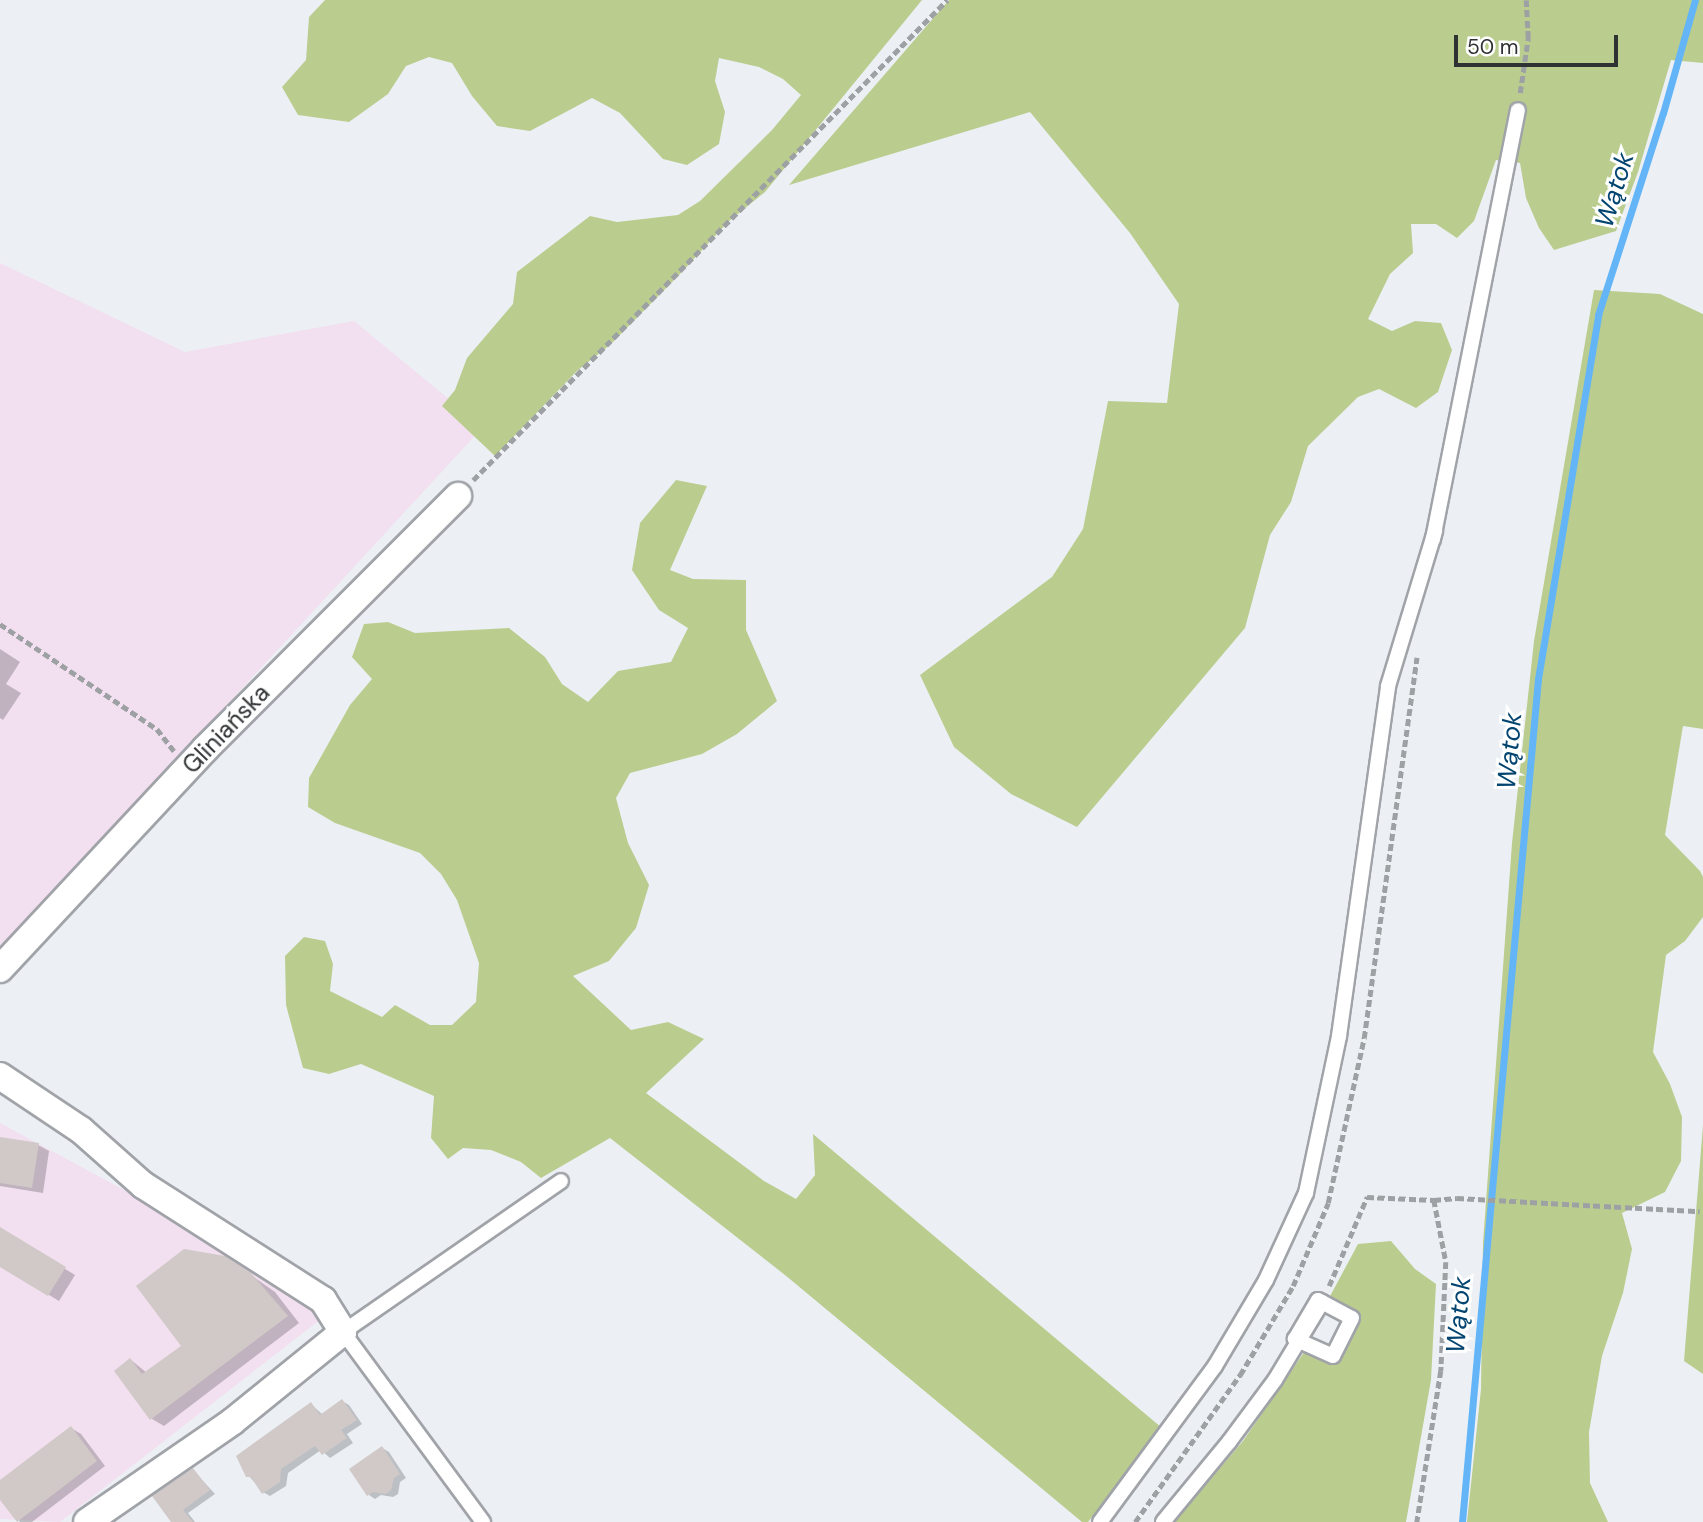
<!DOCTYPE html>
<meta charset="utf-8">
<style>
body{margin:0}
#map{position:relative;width:1703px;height:1522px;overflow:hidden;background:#ecf0f5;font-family:"DM Sans",sans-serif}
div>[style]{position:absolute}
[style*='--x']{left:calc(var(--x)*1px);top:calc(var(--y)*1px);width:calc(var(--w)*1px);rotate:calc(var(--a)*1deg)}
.industrial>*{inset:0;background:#f2dfef}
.green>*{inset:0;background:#bacd8f}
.shadow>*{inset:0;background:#0003}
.stream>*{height:7px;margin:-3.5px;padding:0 3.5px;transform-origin:3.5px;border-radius:3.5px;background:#63b5f7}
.building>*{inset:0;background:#d0c9c7}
.path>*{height:4.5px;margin-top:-2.25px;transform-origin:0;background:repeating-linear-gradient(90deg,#9ea1a4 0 7px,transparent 0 10.5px)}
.roads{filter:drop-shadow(2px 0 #a0a3a8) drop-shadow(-2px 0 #a0a3a8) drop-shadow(0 2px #a0a3a8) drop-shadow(0 -2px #a0a3a8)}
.lane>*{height:14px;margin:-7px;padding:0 7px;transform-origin:7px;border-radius:7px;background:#fff}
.street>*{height:26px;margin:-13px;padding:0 13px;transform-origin:13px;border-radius:13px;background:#fff}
span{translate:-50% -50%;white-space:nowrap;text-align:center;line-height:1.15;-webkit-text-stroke:6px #fff;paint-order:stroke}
.street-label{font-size:24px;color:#2f3133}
.water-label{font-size:26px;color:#034570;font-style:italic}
.scale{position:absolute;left:1454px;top:35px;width:164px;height:32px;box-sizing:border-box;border:4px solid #2f3133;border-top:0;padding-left:9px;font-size:21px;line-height:24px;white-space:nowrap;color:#2f3133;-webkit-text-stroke:5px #fff;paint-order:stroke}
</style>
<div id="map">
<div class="industrial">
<i style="clip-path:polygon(0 263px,185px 352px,354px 321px,483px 427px,0 951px)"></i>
<i style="clip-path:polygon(0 1123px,250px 1258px,321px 1319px,60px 1522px,0 1519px)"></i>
</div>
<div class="green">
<i style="clip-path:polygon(325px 0,922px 0,765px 192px,728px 222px,679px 275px,610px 345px,578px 370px,495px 456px,442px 406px,455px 390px,467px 358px,513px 304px,517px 272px,590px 216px,617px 222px,678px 215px,700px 201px,772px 130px,801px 95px,783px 79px,759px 67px,719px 58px,715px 81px,725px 112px,719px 144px,687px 165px,663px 159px,620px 113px,592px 98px,530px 131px,497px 126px,472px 96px,452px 63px,429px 57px,406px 66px,388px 94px,349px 122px,298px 115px,282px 87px,306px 60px,309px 17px)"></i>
<i style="clip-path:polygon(949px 0,1703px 0,1703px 63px,1671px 60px,1638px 172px,1616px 231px,1554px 250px,1539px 228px,1526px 198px,1520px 163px,1496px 160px,1474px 221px,1457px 238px,1436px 224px,1411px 224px,1413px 253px,1390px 274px,1368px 319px,1392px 331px,1415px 321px,1441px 323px,1452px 350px,1438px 392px,1416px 408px,1379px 389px,1358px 397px,1308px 446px,1291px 502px,1270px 535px,1245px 628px,1077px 827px,1011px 794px,954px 747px,920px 675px,1052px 577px,1083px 529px,1108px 401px,1167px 403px,1179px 304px,1130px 233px,1030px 112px,789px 185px)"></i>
<i style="clip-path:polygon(1594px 290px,1660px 294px,1703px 314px,1703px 729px,1683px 726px,1665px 835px,1700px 871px,1703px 877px,1703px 917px,1685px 941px,1666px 955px,1653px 1052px,1670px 1084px,1682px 1117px,1681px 1161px,1665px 1192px,1622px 1213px,1632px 1249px,1623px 1293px,1602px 1356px,1589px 1432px,1590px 1483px,1608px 1522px,1467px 1522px,1481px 1389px,1483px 1243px,1512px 843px,1534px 641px)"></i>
<i style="clip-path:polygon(676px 480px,707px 486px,670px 570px,693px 579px,746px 580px,746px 630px,777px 701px,737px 734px,702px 754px,630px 773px,616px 798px,628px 843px,649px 885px,636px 928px,609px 961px,573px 976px,631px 1030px,668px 1022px,704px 1039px,646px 1093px,764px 1181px,796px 1199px,815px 1175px,813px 1134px,1162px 1428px,1088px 1522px,1082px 1522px,785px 1275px,610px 1138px,541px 1178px,521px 1162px,491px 1150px,463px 1148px,448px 1159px,431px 1138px,434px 1096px,361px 1064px,329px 1074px,303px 1068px,286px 1005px,285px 956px,304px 937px,325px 941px,333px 964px,330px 991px,382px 1017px,395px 1005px,430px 1025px,452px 1025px,476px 1002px,479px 963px,457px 900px,441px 874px,420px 853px,335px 823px,308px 807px,309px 778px,350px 705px,372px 679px,352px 657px,364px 624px,388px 622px,415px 633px,509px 628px,545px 657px,562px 684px,588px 702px,618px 671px,671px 662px,688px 628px,659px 610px,632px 570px,640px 523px)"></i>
<i style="clip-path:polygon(1703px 1125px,1703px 1374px,1684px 1361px)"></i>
<i style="clip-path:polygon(1391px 1241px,1415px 1269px,1436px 1284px,1431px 1380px,1406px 1522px,1174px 1522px,1243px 1441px,1307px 1348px,1333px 1360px,1356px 1316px,1328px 1300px,1358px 1244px)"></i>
</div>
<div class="shadow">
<i style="clip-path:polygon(0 649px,20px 662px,6px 684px,21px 693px,3px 720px,0 718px)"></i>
<i style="clip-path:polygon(0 1139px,38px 1145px,49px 1151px,43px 1193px,0 1186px)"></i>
<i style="clip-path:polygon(0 1229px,75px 1275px,59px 1301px,0 1265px)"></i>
<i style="clip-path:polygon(238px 1266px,275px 1292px,299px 1323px,164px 1426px,152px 1419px,131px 1360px,147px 1373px,183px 1346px)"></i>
<i style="clip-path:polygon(342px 1401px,349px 1405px,362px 1424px,347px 1434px,353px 1443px,330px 1458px,321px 1450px,288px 1473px,286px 1486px,270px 1496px,263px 1492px,248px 1475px,311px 1404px,323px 1415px)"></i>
<i style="clip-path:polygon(71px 1428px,81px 1434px,105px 1466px,32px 1522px,20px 1522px,0 1498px,0 1483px)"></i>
<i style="clip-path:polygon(382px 1448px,389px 1452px,406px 1478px,400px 1482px,398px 1494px,393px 1497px,381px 1495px,375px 1499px,369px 1495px)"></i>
<i style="clip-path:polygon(193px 1470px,215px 1494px,188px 1513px,195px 1522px,173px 1522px)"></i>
</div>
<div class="stream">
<i style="--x:1462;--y:1522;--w:846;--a:-84.85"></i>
<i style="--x:1538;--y:679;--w:369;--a:-80.6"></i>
<i style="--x:1598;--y:315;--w:212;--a:-72.2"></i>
<i style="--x:1663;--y:113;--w:117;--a:-74.2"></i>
</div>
<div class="building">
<i style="clip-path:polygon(0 1137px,39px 1143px,32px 1188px,0 1183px)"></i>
<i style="clip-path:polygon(0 1227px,66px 1267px,48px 1296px,0 1267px)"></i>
<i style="clip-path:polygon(184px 1249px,225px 1256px,251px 1273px,288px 1316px,150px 1420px,114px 1371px,130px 1358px,142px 1374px,181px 1346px,136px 1286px)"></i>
<i style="clip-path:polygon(342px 1399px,357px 1420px,341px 1430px,347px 1438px,322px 1455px,315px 1446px,281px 1469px,280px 1482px,262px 1494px,251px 1477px,246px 1477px,236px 1456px,311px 1402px,320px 1415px)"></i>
<i style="clip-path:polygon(71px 1426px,97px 1461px,17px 1522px,0 1500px,0 1480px)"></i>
<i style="clip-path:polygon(382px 1446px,400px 1474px,394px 1478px,391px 1490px,386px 1494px,373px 1492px,367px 1496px,349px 1469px)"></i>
<i style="clip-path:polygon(193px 1468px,210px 1490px,183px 1510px,193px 1522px,171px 1522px,152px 1496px)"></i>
</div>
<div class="path">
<i style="--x:1520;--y:93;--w:56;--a:-81.7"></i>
<i style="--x:1528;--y:38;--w:38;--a:-93"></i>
<i style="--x:473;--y:480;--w:675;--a:-45.36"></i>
<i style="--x:0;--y:624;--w:189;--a:33.8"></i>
<i style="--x:157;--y:729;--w:28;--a:52"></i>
<i style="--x:1434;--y:1200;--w:23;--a:-5"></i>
<i style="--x:1457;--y:1198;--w:243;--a:3.1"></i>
<i style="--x:1329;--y:1286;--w:97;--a:-66.9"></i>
<i style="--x:1367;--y:1197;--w:67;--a:2.6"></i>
<i style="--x:1434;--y:1200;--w:63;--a:79"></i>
<i style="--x:1446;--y:1262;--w:109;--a:92.6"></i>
<i style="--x:1441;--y:1371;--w:153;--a:99"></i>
<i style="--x:1135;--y:1522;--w:181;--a:-54.5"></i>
<i style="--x:1240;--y:1375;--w:104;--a:-59.2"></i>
<i style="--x:1293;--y:1286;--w:90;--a:-67.1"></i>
<i style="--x:1328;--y:1203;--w:169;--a:-77.7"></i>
<i style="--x:1364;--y:1038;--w:384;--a:-82.1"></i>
</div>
<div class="roads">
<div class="lane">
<i style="--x:1433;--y:539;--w:437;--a:-78.8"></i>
<i style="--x:1318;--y:1300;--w:38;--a:28"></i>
<i style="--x:1352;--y:1318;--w:42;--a:116.6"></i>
<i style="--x:1333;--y:1356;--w:42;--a:-155.9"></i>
<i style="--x:1295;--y:1339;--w:45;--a:-59.5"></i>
<i style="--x:483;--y:1522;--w:236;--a:-126.4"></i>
<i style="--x:343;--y:1332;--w:265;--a:-34.7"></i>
<i style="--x:1100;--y:1522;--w:194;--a:-53.6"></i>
<i style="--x:1215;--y:1366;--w:100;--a:-59.3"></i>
<i style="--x:1266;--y:1280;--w:96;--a:-65.3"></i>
<i style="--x:1306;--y:1193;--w:160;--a:-78.1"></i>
<i style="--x:1339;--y:1036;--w:353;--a:-82"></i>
<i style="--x:1388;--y:686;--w:162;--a:-73.1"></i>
<i style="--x:1163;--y:1522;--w:104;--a:-50.5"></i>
<i style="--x:1229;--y:1442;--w:77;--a:-53.4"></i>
<i style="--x:1275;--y:1380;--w:91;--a:-58.9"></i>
</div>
<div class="street">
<i style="--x:0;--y:969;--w:301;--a:-47"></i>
<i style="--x:205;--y:749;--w:358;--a:-45"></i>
<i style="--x:0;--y:1076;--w:97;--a:33.7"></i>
<i style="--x:81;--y:1130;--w:83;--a:41.6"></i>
<i style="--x:143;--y:1185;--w:214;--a:32.6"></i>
<i style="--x:323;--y:1300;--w:38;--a:58"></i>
<i style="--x:343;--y:1332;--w:143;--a:141"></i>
<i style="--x:232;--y:1422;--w:176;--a:145.4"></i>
</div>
</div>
<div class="street-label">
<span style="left:226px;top:729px;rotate:-46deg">Gliniańska</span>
</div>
<div class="water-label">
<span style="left:1615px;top:190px;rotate:-73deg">Wątok</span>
<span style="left:1510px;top:751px;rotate:-85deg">Wątok</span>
<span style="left:1459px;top:1315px;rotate:-85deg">Wątok</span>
</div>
<div class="scale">50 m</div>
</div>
